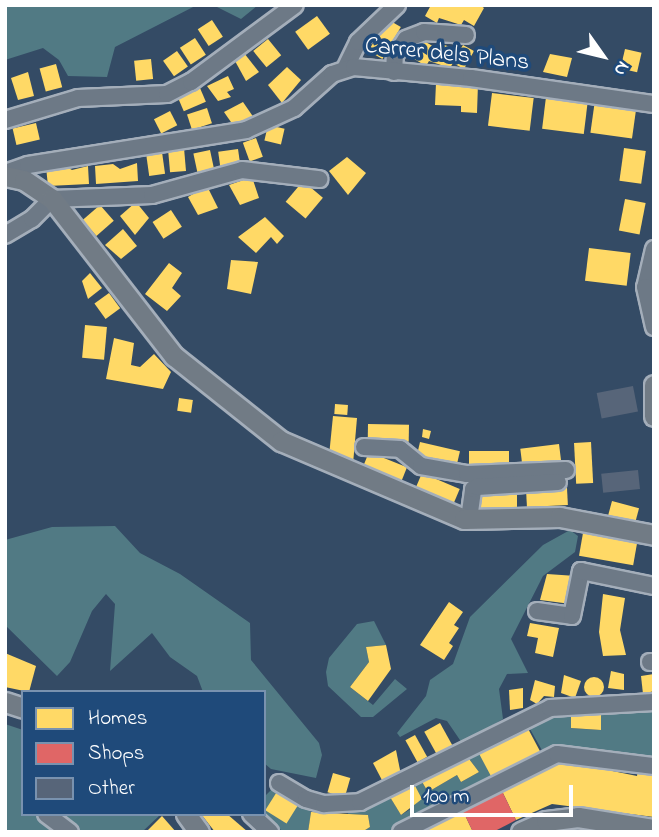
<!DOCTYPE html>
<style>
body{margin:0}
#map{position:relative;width:659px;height:837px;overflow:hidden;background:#344b65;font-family:"Indie Flower",sans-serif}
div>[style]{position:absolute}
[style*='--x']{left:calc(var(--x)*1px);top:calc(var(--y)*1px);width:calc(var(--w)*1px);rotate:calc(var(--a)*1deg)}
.green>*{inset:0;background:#517a84}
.homes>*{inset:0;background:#ffd966;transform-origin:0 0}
.round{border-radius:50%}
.shops>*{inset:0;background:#e06666}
.building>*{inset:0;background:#576579;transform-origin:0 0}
.roads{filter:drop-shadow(2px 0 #a4aeba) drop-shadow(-2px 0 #a4aeba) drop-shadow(0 2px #a4aeba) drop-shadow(0 -2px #a4aeba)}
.minor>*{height:16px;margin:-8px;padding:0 8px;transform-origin:8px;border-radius:8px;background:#6d7986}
.major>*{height:19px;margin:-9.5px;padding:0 9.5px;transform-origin:9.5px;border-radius:9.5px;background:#717b85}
span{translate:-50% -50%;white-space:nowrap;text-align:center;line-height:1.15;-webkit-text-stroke:7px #1f4a7a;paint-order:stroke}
.street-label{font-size:24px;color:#fff}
.frame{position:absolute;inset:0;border:7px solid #fff;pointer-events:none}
.legend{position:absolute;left:21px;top:690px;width:245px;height:126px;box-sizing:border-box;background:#1f4a7a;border:2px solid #7992af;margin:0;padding:9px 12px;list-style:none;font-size:21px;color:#fff}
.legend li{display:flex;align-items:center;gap:14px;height:35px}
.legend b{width:35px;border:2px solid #7992af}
.north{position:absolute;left:568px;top:21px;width:70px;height:70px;-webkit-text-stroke:5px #1f4a7a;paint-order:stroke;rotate:124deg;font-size:19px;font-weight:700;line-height:28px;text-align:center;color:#fff}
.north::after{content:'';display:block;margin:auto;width:24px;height:32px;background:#fff;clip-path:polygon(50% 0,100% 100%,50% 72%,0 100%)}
.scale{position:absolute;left:410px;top:785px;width:163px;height:32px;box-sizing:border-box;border:4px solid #fff;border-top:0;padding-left:9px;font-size:21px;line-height:24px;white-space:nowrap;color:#fff;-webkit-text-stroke:5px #1f4a7a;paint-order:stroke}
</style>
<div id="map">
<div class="green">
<i style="clip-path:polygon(5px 5px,197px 5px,115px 47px,107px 77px,68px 76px,59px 60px,43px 48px,5px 60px)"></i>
<i style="clip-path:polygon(213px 5px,258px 5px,241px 19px)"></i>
<i style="clip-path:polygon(115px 526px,140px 553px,180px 574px,250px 623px,251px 660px,319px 743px,322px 755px,316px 778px,271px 769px,264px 763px,264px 692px,203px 692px,197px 676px,170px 657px,152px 633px,110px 671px,115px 604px,106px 594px,92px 611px,70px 662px,57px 676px,5px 625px,5px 540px,52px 527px)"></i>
<i style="clip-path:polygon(570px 530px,578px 536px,575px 552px,543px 576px,511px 639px,528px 673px,507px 674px,499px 689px,503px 719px,462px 743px,447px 721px,436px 718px,400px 737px,397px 733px,426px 696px,430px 680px,453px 664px,470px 617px,543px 545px)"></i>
<i style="clip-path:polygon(374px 621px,386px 645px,366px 647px,369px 662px,350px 687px,373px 705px,395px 679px,407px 689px,373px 717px,361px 717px,328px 686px,326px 672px,329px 658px,357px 624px)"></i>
<i style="clip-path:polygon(654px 706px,654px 759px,568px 747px,543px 752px,526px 722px,572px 710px,571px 728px,600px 730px,601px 711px)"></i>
<i style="clip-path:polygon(5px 724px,23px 730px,23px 814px,160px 815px,142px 832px,5px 832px)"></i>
<i style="clip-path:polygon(477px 749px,498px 776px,403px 826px,391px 832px,362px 832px,370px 827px,368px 815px,348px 814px,349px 810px,390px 797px,401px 815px,414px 807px,414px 784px,421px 780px,428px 792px,457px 775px,461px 782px,479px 772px,466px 755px)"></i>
<i style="clip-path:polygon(274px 787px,285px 822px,299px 803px,311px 812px,308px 832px,284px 832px,265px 819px,264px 797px)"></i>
</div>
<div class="homes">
<i style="clip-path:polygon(431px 5px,480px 5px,484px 8px,474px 26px,464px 20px,461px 25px,439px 18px,437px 23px,425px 16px)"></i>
<i style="left:317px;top:16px;width:22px;height:27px;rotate:54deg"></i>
<i style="left:387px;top:19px;width:16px;height:37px;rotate:30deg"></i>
<i style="left:212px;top:20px;width:20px;height:17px;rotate:57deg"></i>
<i style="left:195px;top:38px;width:20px;height:18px;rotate:57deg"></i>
<i style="left:268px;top:39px;width:21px;height:19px;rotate:51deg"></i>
<i style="clip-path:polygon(424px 41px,436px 48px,438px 43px,460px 50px,463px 45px,474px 51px,464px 69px,453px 63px,450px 68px,429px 61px,426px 66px,414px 59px)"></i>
<i style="left:625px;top:49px;width:17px;height:20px;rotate:13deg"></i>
<i style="left:177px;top:51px;width:19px;height:17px;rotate:55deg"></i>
<i style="clip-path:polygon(244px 53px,259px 72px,246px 81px,235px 61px)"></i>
<i style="clip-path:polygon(550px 54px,572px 58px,567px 77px,543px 72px)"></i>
<i style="left:151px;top:59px;width:20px;height:17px;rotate:84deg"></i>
<i style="left:56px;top:64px;width:24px;height:17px;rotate:75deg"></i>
<i style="clip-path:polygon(287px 67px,301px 80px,282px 103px,268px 85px)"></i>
<i style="clip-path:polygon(28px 72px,34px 96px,18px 100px,11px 78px)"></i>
<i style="clip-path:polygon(228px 76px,234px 89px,227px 92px,231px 97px,218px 101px,207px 86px)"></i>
<i style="clip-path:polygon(436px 83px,478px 84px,477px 113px,461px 112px,461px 106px,435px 105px)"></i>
<i style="left:200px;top:88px;width:15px;height:24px;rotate:67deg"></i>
<i style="left:492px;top:93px;width:42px;height:33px;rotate:7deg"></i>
<i style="left:546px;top:97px;width:42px;height:32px;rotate:7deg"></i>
<i style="left:595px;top:100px;width:42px;height:33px;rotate:8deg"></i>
<i style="clip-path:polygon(243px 102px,254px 118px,233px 125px,224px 112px)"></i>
<i style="left:207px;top:108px;width:16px;height:21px;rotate:72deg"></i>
<i style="left:170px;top:111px;width:16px;height:18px;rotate:63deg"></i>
<i style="left:36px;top:123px;width:17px;height:24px;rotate:77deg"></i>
<i style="left:268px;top:125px;width:17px;height:16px;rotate:13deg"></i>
<i style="left:256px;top:138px;width:20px;height:14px;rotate:70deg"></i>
<i style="left:184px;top:148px;width:23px;height:16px;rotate:85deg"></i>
<i style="left:624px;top:148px;width:22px;height:33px;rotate:8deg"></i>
<i style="left:238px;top:149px;width:15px;height:20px;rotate:82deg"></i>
<i style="left:210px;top:150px;width:19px;height:17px;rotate:78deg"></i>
<i style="left:162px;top:152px;width:22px;height:16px;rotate:82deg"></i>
<i style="clip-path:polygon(347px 157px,366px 173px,348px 195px,329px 171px)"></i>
<i style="clip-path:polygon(137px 163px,138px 181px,96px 184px,95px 166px,113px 164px,120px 169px)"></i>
<i style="clip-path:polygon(65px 166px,72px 170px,88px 166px,89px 184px,48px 186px,46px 167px)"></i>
<i style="clip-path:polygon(252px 177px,259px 198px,240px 205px,229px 185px)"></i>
<i style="left:303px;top:181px;width:26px;height:27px;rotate:40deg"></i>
<i style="clip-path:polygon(207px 186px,218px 208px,198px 215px,188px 197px)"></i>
<i style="left:625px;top:199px;width:21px;height:32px;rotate:11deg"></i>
<i style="clip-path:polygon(136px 202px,149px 218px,135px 235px,120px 216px)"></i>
<i style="left:100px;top:205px;width:21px;height:23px;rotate:49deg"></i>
<i style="left:171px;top:210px;width:20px;height:22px;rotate:57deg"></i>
<i style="clip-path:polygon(265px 217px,284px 236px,277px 244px,271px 237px,256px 253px,238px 237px)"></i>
<i style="clip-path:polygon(123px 229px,137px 246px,121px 259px,105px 245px)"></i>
<i style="left:589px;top:248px;width:42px;height:33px;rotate:7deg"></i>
<i style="clip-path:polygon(231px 260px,258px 262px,251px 294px,227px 289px)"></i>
<i style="clip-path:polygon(169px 263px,182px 273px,172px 288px,181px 296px,167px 311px,145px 294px)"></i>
<i style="clip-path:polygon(90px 273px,102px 288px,88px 299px,82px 281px)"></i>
<i style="left:109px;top:293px;width:19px;height:18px;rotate:54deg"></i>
<i style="left:85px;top:325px;width:22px;height:33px;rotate:5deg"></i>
<i style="clip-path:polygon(114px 338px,134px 343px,131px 365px,140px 367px,154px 354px,171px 372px,163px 389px,106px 379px)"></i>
<i style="left:179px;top:398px;width:14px;height:13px;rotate:8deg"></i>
<i style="left:335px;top:404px;width:13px;height:10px;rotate:4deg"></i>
<i style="clip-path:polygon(333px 416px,357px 418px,353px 464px,329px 456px)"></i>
<i style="left:368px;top:424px;width:41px;height:17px;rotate:1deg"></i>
<i style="clip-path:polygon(423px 429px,431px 431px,429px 439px,422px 437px)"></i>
<i style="left:420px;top:442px;width:41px;height:17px;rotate:13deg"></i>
<i style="left:591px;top:442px;width:41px;height:17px;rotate:87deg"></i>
<i style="left:559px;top:444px;width:17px;height:39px;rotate:83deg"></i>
<i style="left:469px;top:451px;width:40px;height:17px"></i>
<i style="left:369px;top:452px;width:41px;height:16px;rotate:22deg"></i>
<i style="left:422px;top:473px;width:41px;height:16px;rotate:23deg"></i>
<i style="left:567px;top:488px;width:17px;height:41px;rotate:87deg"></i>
<i style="left:476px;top:493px;width:41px;height:16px"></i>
<i style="left:612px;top:501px;width:28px;height:15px;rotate:15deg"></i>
<i style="left:583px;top:533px;width:55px;height:23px;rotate:10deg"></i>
<i style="clip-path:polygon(547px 574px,576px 576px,571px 604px,540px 600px)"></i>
<i style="clip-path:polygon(603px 594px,625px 598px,620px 630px,626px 655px,603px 656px,599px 632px)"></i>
<i style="clip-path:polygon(449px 602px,463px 612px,454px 625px,459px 628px,449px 643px,453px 646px,444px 660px,420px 645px)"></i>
<i style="clip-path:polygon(530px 623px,559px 628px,553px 657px,535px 653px,538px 638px,527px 636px)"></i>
<i style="clip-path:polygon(386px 645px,391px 669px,368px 701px,350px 687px,369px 662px,366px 647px)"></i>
<i style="clip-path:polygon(5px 653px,36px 666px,29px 692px,5px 687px)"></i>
<i style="clip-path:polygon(611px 671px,624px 674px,624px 690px,608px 688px)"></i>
<i style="clip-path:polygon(654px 674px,654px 691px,643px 694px,641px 676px)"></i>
<i style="clip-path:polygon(564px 675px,581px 681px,575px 698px,561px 693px)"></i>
<i class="round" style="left:584px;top:677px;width:20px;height:20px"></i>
<i style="clip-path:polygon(535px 680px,555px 686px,554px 697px,544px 696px,537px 704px,530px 700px)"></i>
<i style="clip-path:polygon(523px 688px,523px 708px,510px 710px,509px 690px)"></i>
<i style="clip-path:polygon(601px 711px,601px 730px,571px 728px,571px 712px)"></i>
<i style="left:440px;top:723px;width:26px;height:18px;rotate:61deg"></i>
<i style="left:525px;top:723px;width:34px;height:55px;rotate:62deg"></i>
<i style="left:415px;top:735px;width:25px;height:11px;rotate:61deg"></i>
<i style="clip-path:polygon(396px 750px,401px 775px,384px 784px,373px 763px)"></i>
<i style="clip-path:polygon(466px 755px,479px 772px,461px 782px,457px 775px,428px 792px,421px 780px)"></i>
<i style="clip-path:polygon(563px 761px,637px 776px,638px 770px,654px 771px,654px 817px,552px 804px,516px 820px,501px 789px,539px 768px)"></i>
<i style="left:333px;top:773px;width:18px;height:20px;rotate:16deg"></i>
<i style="clip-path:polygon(414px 784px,422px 799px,401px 815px,390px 797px)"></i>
<i style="left:278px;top:790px;width:25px;height:24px;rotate:32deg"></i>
<i style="clip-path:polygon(462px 809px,473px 832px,415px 832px)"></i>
<i style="clip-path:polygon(311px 812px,368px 815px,370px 827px,362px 832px,308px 832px)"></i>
<i style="clip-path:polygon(201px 814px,227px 814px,248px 832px,215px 832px)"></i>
<i style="clip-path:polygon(162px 816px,176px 832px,146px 832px)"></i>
</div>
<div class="shops">
<i style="clip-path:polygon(501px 789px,516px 820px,493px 832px,473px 832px,462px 809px)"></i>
</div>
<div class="building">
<i style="left:633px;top:386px;width:26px;height:37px;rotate:79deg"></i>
<i style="left:638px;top:470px;width:19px;height:37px;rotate:84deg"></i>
</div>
<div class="roads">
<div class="minor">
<i style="--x:345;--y:69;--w:30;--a:-64"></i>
<i style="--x:358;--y:42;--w:54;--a:-43.5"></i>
<i style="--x:394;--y:72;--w:17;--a:-87"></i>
<i style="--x:395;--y:55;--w:19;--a:-55"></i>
<i style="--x:406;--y:39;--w:19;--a:-21"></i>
<i style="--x:424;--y:32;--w:42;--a:4.1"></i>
<i style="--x:5;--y:120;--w:76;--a:-16.8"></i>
<i style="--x:78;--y:98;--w:89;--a:-2.6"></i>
<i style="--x:167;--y:94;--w:27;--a:-27"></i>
<i style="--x:191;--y:82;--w:129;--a:-36.5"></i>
<i style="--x:5;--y:173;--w:24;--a:-19"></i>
<i style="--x:28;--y:165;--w:221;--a:-9.1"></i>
<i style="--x:246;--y:130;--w:53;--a:-24.6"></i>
<i style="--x:294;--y:108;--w:51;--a:-41.8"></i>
<i style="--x:332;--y:74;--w:23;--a:-18"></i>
<i style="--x:354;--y:67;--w:118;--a:5.4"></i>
<i style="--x:471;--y:78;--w:185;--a:8.1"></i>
<i style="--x:5;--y:235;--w:31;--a:-31"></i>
<i style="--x:32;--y:219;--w:28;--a:-45"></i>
<i style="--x:52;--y:199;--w:100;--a:-2.3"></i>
<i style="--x:152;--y:195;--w:93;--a:-15.5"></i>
<i style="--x:242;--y:170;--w:78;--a:6.7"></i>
<i style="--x:654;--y:249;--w:39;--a:103"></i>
<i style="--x:645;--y:287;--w:41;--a:77.3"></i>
<i style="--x:364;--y:447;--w:36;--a:3"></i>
<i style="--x:400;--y:449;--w:27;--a:39"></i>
<i style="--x:421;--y:466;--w:47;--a:9.9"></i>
<i style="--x:467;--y:474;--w:99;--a:-2.3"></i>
<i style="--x:469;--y:519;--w:30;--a:-82"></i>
<i style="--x:473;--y:489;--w:4;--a:-27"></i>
<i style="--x:477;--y:487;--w:81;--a:-3.5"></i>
<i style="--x:537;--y:611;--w:35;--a:8"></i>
<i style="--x:572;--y:616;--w:46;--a:-78.7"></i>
<i style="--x:581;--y:571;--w:75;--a:11.6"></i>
<i style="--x:650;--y:662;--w:4;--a:0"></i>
<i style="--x:279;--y:783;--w:31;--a:31"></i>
<i style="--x:306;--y:799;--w:19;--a:16"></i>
<i style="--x:324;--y:804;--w:36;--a:-3"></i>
<i style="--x:360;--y:802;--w:212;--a:-26.3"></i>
<i style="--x:550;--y:708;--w:104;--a:-3.3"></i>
<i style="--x:46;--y:814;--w:30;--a:37"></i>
<i style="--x:251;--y:814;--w:26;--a:43"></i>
<i style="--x:401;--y:832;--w:174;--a:-26.6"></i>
<i style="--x:557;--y:754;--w:98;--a:7.1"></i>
</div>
<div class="major">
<i style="--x:5;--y:176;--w:19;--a:12"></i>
<i style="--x:24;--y:180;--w:34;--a:34"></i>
<i style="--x:52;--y:199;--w:199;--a:52.2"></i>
<i style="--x:174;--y:356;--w:137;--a:38.5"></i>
<i style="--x:281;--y:441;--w:199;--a:23.1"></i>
<i style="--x:464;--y:519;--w:96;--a:-1.2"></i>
<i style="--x:560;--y:517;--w:96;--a:10.8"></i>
<i style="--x:654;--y:385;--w:31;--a:90"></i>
<i style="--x:5;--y:702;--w:19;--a:18"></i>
<i style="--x:186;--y:814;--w:22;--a:54"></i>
<i style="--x:521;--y:832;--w:27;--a:-24"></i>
<i style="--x:546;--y:821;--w:32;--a:-7"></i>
<i style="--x:578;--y:817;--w:77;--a:9"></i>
</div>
</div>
<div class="street-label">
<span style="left:447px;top:55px;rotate:6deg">Carrer dels Plans</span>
</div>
<div class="frame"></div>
<ul class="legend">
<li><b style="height:19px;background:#ffd966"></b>Homes</li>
<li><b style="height:19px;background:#e06666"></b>Shops</li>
<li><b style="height:19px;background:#576579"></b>Other</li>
</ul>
<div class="north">N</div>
<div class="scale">100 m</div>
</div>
